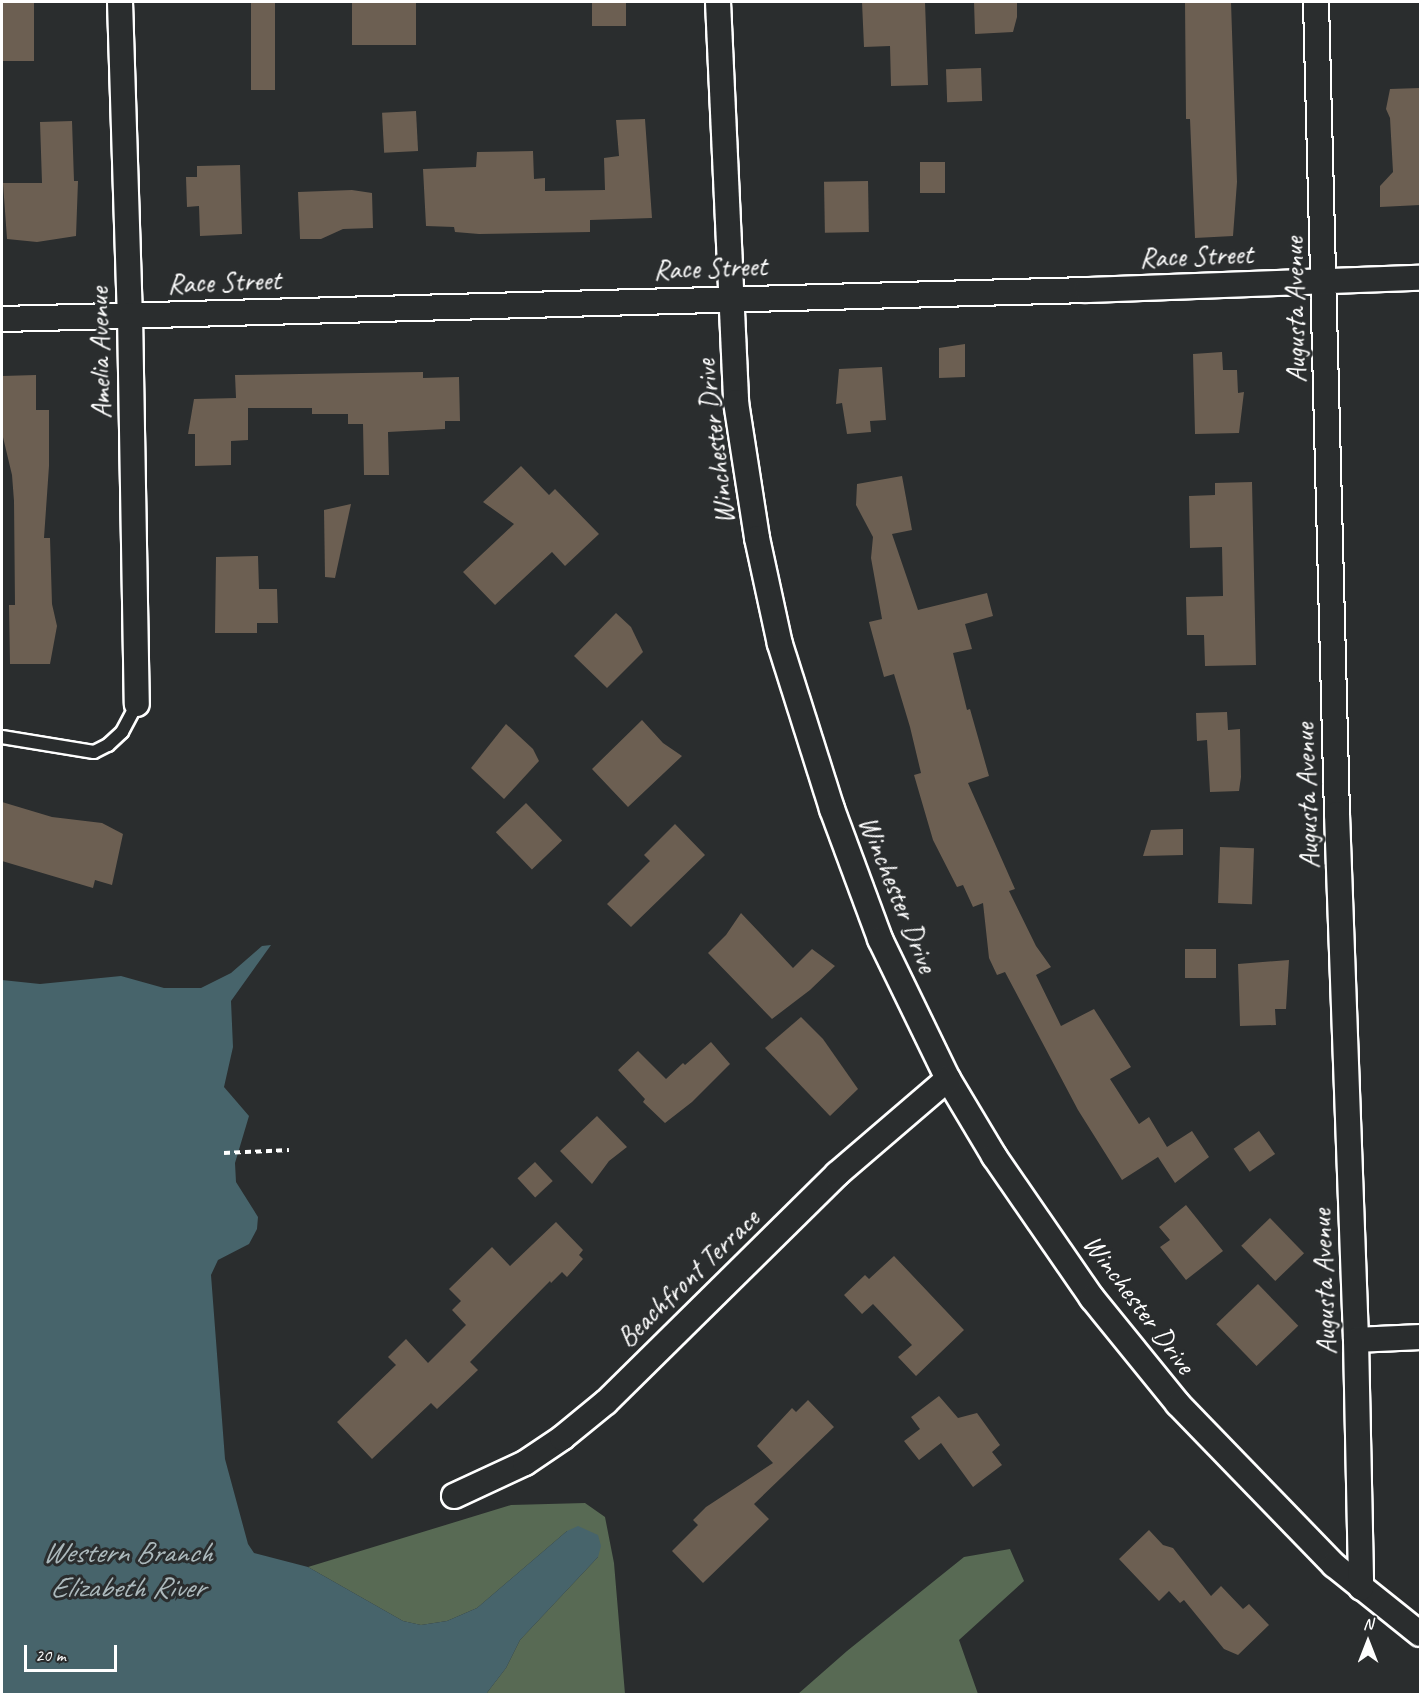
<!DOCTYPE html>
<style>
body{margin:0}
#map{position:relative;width:1422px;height:1696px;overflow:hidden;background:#2a2d2e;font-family:Caveat,sans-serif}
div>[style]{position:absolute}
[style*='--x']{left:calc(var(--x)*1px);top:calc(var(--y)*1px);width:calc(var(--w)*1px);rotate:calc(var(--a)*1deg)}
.green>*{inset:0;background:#586a54}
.water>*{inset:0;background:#47646b}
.building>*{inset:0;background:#6c5f52;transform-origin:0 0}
.path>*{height:4px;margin-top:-2px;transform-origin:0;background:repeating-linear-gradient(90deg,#fff 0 6px,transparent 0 10.5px)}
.roads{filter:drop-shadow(2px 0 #fff) drop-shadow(-2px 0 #fff) drop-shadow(0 2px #fff) drop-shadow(0 -2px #fff)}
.lane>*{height:12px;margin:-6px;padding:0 6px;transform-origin:6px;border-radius:6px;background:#2a2d2e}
.street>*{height:24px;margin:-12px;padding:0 12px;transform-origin:12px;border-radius:12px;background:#2a2d2e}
span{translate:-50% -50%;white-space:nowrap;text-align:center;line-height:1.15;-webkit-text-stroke:6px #2a2d2e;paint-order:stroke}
.street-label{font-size:28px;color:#fff}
.water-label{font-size:30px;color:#acb9bc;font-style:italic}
.frame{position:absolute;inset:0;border:3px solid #fff;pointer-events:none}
.north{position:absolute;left:1338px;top:1612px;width:60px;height:60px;-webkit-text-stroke:4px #2a2d2e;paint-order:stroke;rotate:0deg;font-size:16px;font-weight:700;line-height:24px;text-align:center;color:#fff}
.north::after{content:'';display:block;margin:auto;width:21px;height:27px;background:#fff;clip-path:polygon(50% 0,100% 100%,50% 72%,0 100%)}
.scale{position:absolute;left:24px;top:1645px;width:93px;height:27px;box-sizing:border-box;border:3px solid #fff;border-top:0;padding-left:8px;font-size:18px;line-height:21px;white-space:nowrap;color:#fff;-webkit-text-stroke:4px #2a2d2e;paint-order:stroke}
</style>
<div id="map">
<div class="green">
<i style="clip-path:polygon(585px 1503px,605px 1517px,614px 1563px,625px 1694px,486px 1694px,506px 1668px,520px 1640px,598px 1557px,567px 1531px,477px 1608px,447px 1621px,421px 1625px,403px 1621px,308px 1567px,511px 1505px)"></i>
<i style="clip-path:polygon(1010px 1549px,1024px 1581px,959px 1640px,978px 1694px,798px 1694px,847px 1651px,964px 1557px)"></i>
</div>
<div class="water">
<i style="clip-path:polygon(271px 945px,231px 1001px,233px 1047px,224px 1087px,249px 1116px,235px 1163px,236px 1182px,258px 1217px,257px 1229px,249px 1244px,218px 1260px,211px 1275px,225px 1459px,248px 1544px,254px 1553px,308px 1567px,403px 1621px,421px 1625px,447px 1621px,477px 1608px,567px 1531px,578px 1526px,598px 1535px,601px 1546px,598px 1557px,520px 1640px,506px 1668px,486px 1694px,2px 1694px,2px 980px,40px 984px,121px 976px,164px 988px,201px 988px,231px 973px,262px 946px)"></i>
</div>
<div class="building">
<i style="left:2px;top:2px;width:32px;height:59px"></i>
<i style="left:251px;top:2px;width:24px;height:88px"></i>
<i style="left:352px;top:2px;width:64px;height:43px"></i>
<i style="left:592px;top:2px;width:34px;height:24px"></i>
<i style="clip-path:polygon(862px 2px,925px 2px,928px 85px,891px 86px,890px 46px,864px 47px)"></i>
<i style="clip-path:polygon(974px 2px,1017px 2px,1017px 17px,1013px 32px,975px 34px)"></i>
<i style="clip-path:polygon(1185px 2px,1231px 2px,1237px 182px,1233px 236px,1195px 238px,1190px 119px,1186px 119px)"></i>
<i style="left:981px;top:68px;width:33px;height:35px;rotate:88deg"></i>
<i style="clip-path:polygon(1420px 88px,1420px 205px,1380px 207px,1380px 186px,1393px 172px,1390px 118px,1386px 109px,1390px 89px)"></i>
<i style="left:416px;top:111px;width:40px;height:34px;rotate:87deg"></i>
<i style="clip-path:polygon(645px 119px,652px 218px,590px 220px,590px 232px,479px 234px,455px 232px,454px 227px,426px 226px,423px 169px,476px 167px,477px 152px,533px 151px,534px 179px,545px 178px,545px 191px,605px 190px,604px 158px,619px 156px,616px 120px)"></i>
<i style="clip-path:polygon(72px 121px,74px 181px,78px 181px,76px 236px,37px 242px,7px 239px,3px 183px,42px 183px,40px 122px)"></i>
<i style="left:920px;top:162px;width:25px;height:31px"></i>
<i style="clip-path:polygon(240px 165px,242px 234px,200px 236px,199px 206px,187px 207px,186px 177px,197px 177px,197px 166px)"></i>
<i style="left:868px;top:181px;width:51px;height:44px;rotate:89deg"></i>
<i style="clip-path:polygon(352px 190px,372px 193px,373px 228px,343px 229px,321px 239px,300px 239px,298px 192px)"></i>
<i style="clip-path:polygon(965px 344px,965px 377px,939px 378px,939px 348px)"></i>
<i style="clip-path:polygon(1222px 352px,1223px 370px,1237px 370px,1238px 393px,1244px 392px,1239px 433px,1195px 434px,1193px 354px)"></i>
<i style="clip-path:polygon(882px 367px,886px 420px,870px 421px,871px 432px,847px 434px,842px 403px,836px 404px,839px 369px)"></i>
<i style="clip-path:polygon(423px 372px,423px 378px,459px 377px,460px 421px,445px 421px,445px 429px,388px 432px,389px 475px,364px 475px,363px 424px,348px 424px,348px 414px,312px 414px,312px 408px,248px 408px,248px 440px,231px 441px,231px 465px,195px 466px,195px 434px,188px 434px,194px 399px,236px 398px,235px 375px)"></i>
<i style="clip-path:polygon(36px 375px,36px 410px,49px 410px,49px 466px,44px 538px,50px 538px,52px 604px,57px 626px,50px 664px,10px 664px,9px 605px,15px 605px,14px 501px,12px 475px,2px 433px,2px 376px)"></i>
<i style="clip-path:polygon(521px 466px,549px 495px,555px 489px,599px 534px,565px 566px,552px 552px,495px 605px,463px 572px,514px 524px,483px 502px)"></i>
<i style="clip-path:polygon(902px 476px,912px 530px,892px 534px,918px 610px,987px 593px,993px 616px,965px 624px,972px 649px,953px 653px,967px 710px,970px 709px,989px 776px,968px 783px,1015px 889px,1009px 891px,1036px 946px,1051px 967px,1036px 975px,1061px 1026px,1094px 1009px,1131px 1067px,1110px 1079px,1139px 1124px,1149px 1117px,1167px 1147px,1192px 1131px,1209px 1157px,1175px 1183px,1158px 1157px,1122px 1180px,1078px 1110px,1005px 972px,997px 975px,989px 958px,983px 903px,973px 907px,963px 885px,957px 887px,933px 840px,914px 775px,921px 773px,910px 727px,894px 674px,884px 677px,869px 622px,882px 619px,871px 558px,873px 537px,856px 505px,857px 484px)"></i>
<i style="clip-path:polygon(1252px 482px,1256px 665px,1205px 666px,1204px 635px,1187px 635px,1186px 597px,1223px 596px,1222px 547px,1190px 548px,1189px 496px,1215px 495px,1215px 483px)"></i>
<i style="clip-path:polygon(351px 504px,335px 578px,325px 577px,324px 510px)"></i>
<i style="clip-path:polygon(258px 556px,259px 589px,277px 589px,278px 623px,257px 623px,257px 633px,215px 633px,216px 557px)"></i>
<i style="clip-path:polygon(616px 613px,631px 627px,643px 652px,607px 688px,574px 656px)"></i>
<i style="clip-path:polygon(1227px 712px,1228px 730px,1240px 729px,1241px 777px,1239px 791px,1210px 792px,1207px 740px,1197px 741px,1196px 713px)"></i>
<i style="clip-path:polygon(642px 720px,663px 743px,682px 756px,628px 807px,592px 769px)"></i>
<i style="clip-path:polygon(506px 724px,533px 749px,539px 761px,504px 799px,471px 768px)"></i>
<i style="clip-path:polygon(2px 802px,52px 817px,102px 823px,123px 834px,112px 885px,95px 880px,93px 888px,2px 861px)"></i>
<i style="left:526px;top:803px;width:52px;height:42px;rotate:46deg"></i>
<i style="clip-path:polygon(675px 824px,705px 855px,631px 927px,607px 904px,650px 861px,644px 855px)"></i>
<i style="clip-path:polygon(1183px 829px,1183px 855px,1143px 856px,1151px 830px)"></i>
<i style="left:1220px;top:847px;width:34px;height:56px;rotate:2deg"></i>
<i style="clip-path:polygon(741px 913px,793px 968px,812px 949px,835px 966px,810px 990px,772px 1019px,708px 953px,726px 935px)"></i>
<i style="left:1185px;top:949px;width:31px;height:29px"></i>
<i style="clip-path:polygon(1289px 960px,1286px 1009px,1275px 1009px,1276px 1025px,1240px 1026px,1238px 964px)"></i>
<i style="clip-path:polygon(801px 1017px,823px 1039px,858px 1089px,830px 1116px,765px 1048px)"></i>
<i style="clip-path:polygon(711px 1042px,730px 1064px,692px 1102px,665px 1123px,643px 1102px,645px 1099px,618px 1070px,638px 1051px,666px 1079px,683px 1063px,685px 1065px)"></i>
<i style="clip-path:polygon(597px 1116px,627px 1147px,609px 1161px,592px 1184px,560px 1151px)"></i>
<i style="left:1259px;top:1131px;width:28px;height:31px;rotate:55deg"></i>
<i style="left:535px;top:1162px;width:26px;height:24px;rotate:47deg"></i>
<i style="clip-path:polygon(1186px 1205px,1223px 1251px,1186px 1280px,1160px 1247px,1170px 1240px,1159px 1227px)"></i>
<i style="left:1270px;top:1218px;width:49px;height:40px;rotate:46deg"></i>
<i style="clip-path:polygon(556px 1222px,583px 1250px,579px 1255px,583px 1259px,567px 1277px,562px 1272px,551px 1283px,550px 1281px,470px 1362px,478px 1370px,437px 1409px,431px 1403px,372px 1459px,337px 1422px,396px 1365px,388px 1357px,406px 1339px,428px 1363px,466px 1325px,452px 1310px,461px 1301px,449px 1289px,492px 1247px,510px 1266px)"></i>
<i style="clip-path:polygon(894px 1256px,964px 1330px,916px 1376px,898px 1357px,912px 1345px,873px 1304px,862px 1314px,844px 1295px,865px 1275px,869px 1279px)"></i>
<i style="left:1258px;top:1284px;width:58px;height:58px;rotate:46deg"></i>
<i style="clip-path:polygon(939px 1396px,958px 1418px,977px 1413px,1000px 1445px,992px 1452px,1002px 1465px,973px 1487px,941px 1443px,919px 1460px,904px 1441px,920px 1429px,911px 1417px)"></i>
<i style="clip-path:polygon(808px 1400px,834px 1427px,754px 1504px,769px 1519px,703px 1583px,672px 1551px,698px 1525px,693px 1520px,706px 1507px,773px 1463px,757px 1446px,792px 1408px,796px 1412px)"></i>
<i style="clip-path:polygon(1149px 1530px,1163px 1545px,1173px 1548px,1211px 1596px,1221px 1586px,1243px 1609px,1249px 1604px,1269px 1625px,1238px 1655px,1224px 1649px,1184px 1600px,1180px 1603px,1169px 1591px,1159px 1601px,1119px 1559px)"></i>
</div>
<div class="path">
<i style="--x:224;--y:1153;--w:65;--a:-2.6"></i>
</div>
<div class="roads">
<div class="lane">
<i style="--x:2;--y:737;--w:93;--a:9.3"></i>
<i style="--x:94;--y:752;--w:16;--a:-27"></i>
<i style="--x:108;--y:745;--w:19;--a:-43"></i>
<i style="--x:122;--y:732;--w:32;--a:-62"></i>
</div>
<div class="street">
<i style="--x:120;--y:2;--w:313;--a:88.2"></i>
<i style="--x:130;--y:315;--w:389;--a:89"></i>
<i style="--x:718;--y:2;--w:400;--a:87.4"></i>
<i style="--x:736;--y:402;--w:138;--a:81.2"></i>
<i style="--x:757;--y:538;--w:108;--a:77.8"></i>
<i style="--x:780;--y:644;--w:173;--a:72.5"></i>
<i style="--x:832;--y:809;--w:139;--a:69.7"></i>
<i style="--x:880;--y:939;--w:156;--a:64.1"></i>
<i style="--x:948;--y:1079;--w:90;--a:59.1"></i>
<i style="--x:994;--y:1156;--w:173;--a:55.4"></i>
<i style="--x:1092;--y:1298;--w:136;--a:50.9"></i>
<i style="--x:1178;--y:1404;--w:224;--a:45.9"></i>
<i style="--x:1334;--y:1565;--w:110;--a:38.7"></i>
<i style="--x:1316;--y:2;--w:812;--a:88.52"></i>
<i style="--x:1337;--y:814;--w:526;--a:87.93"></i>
<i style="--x:1356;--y:1340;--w:248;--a:88.8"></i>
<i style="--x:2;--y:319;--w:1085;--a:-1.53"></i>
<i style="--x:1087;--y:290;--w:333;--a:-2.1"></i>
<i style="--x:1356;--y:1340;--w:64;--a:-2.7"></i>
<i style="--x:454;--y:1496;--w:78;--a:-24.9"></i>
<i style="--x:525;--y:1463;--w:45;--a:-34"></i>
<i style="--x:562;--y:1438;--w:57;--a:-39.3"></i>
<i style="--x:606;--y:1402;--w:325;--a:-44.6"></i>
<i style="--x:837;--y:1174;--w:146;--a:-40.6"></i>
</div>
</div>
<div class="street-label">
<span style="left:1196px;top:256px;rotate:-2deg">Race Street</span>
<span style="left:710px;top:268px;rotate:-2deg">Race Street</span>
<span style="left:224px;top:282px;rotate:-2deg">Race Street</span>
<span style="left:1295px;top:310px;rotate:-91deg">Augusta Avenue</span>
<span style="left:100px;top:353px;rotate:-91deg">Amelia Avenue</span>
<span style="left:715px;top:442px;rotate:-97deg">Winchester Drive</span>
<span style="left:1307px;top:796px;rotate:-92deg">Augusta Avenue</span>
<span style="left:898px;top:894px;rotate:68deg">Winchester Drive</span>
<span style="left:688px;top:1278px;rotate:-44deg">Beachfront Terrace</span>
<span style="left:1324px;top:1282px;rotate:-92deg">Augusta Avenue</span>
<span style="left:1139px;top:1304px;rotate:53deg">Winchester Drive</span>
</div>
<div class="water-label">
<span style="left:127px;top:1569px">Western Branch<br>Elizabeth River</span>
</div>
<div class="frame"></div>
<div class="north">N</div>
<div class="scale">20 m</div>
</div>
